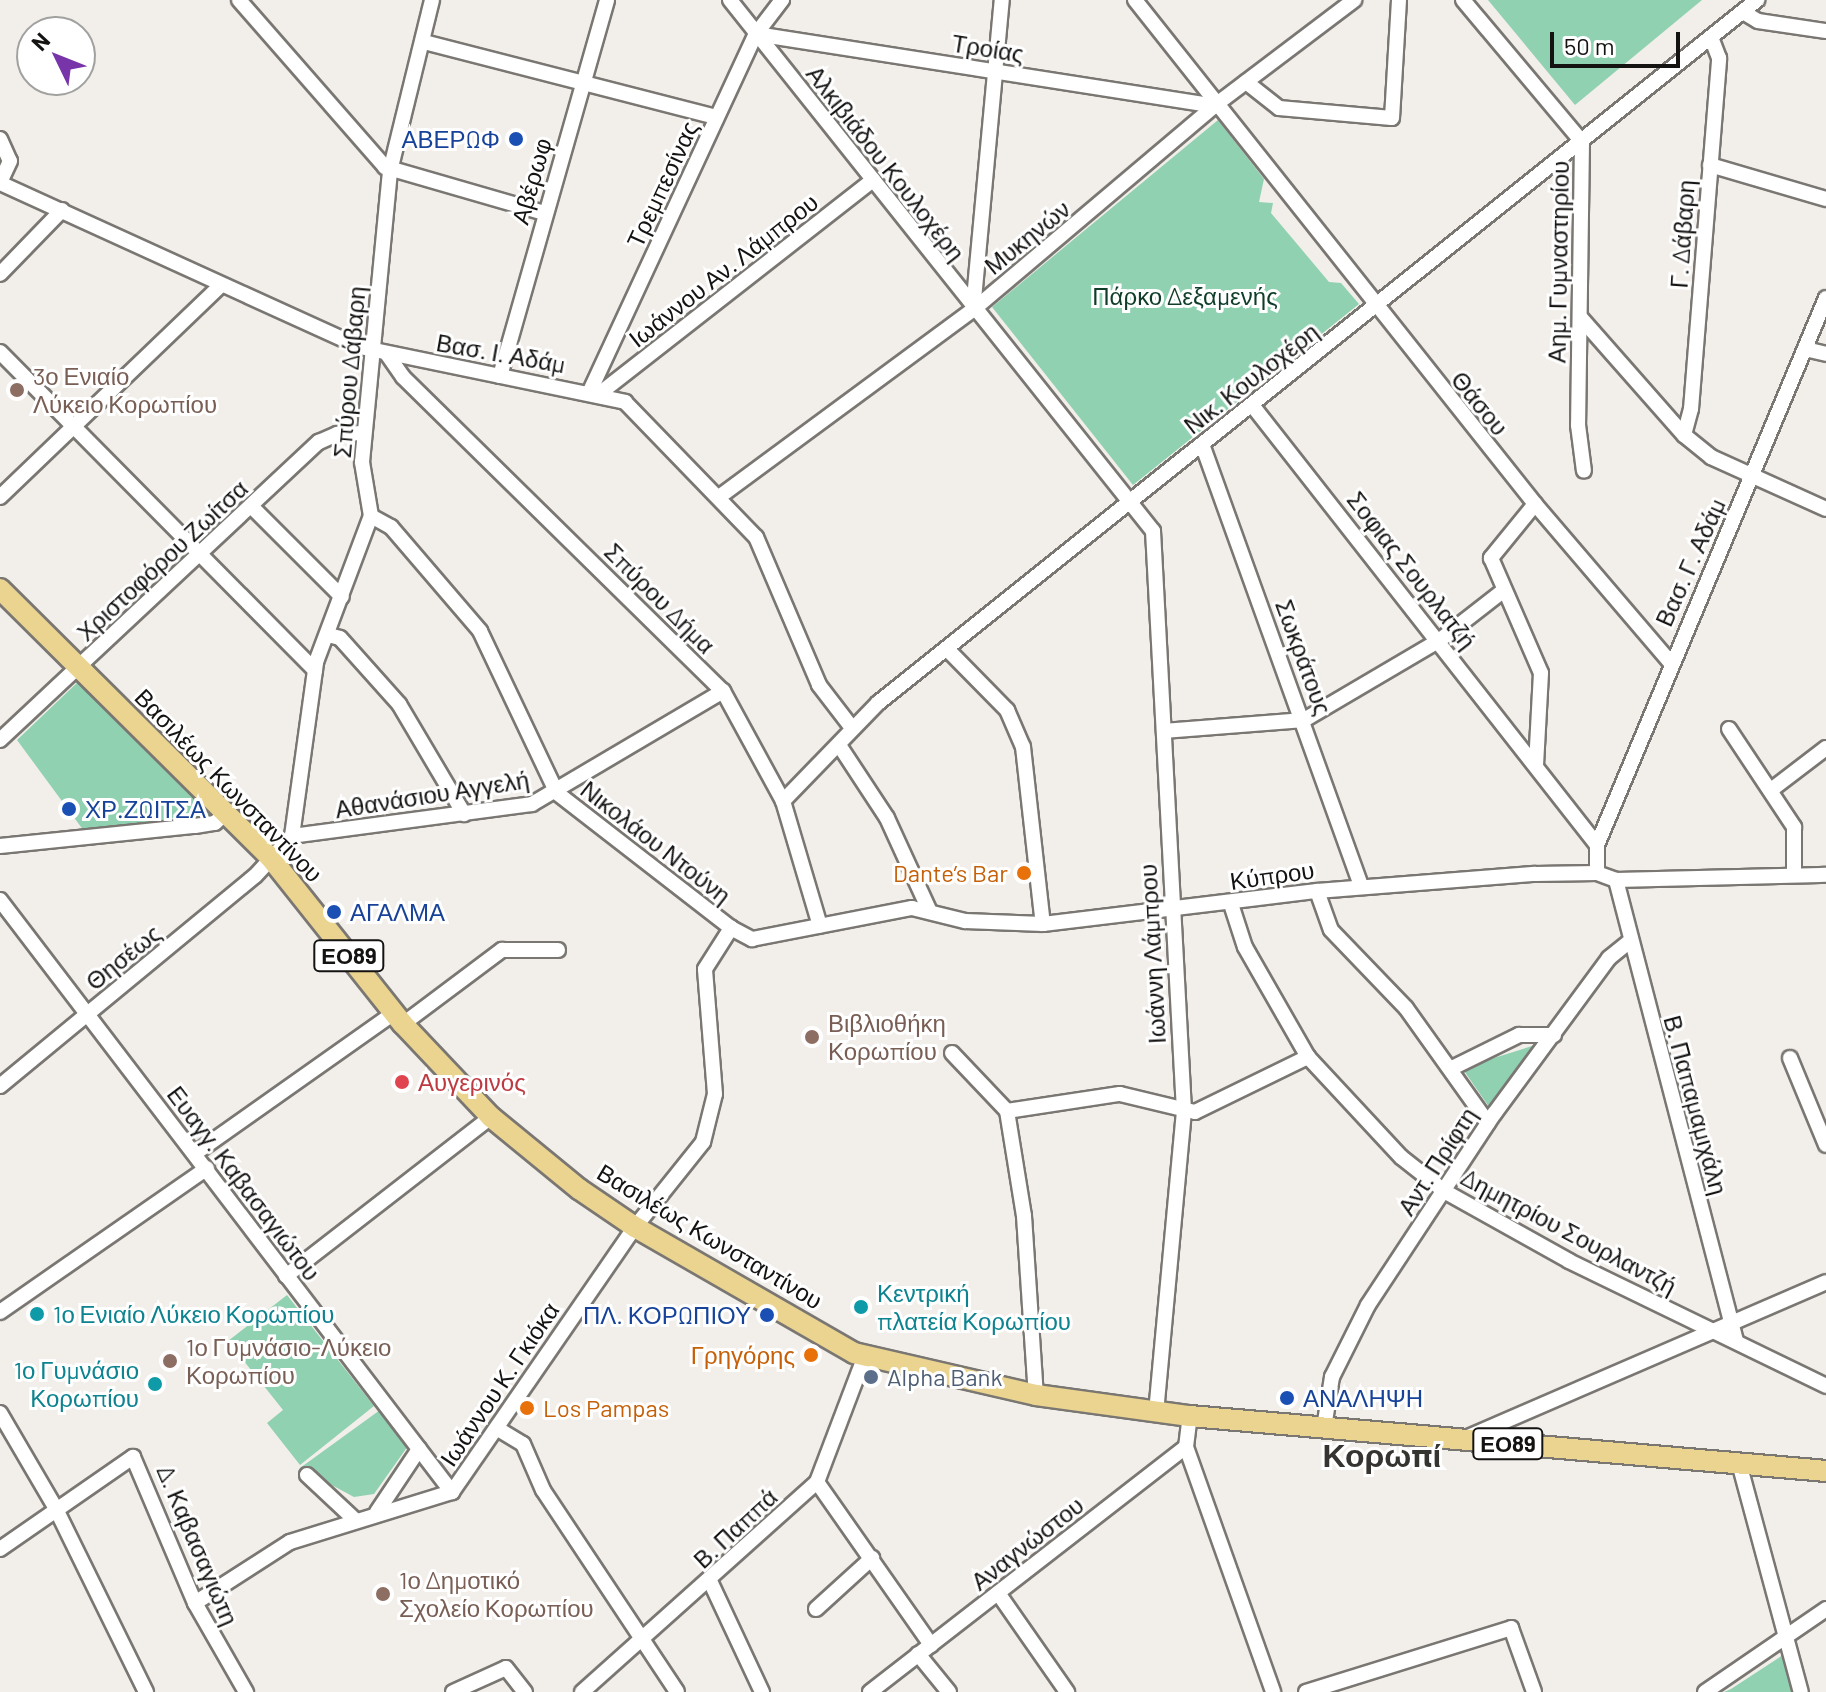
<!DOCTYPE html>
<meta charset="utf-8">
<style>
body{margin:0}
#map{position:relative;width:1826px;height:1692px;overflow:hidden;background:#f2eeea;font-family:Barlow,sans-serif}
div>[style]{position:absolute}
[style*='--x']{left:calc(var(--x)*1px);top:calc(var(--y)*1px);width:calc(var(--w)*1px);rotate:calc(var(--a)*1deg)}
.green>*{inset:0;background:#90d1b1}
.roads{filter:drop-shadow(2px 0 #7a7773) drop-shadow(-2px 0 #7a7773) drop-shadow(0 2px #7a7773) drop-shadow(0 -2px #7a7773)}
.minor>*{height:14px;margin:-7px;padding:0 7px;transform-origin:7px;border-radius:7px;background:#fff}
.primary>*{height:20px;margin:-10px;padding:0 10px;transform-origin:10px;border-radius:10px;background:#ebd490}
.dots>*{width:22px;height:22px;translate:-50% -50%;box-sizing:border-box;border:4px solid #fff;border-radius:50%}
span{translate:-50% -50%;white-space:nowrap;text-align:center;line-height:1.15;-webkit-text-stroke:6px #fff;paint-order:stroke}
.shield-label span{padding:2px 6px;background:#fff;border:2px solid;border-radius:6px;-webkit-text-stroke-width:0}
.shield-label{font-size:22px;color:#141312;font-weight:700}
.street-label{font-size:24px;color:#141312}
.transit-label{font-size:24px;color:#164399}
.right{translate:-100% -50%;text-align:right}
.left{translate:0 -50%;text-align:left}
.park-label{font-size:24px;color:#0f3d2a}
.education-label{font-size:24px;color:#785e54}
.food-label{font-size:24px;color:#c56008}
.health-label{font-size:24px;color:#be3a42}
.culture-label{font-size:24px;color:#0d838f}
.service-label{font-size:24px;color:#4e5e75}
.district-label{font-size:32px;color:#363430;font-weight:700}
.north{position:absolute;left:16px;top:16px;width:80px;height:80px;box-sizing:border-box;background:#fff;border:2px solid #a1a1a0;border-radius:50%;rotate:313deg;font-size:22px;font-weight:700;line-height:32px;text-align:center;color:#141312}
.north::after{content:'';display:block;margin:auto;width:28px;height:36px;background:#7835a9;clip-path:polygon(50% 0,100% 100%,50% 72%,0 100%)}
.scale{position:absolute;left:1550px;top:32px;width:130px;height:36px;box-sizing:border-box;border:4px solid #141312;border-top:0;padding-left:10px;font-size:24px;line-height:28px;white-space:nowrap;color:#141312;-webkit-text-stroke:6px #fff;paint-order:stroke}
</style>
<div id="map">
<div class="green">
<i style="clip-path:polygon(1488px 0,1702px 0,1575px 105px)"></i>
<i style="clip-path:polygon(1218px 120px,1264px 179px,1259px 202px,1273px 203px,1271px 213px,1329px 282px,1341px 283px,1359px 304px,1133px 485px,992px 307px)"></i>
<i style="clip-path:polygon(80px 680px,207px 803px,209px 815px,198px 821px,84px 831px,17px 740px)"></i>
<i style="clip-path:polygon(1548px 1041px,1494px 1114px,1462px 1068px)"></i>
<i style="clip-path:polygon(287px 1295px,374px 1406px,300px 1465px,267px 1423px,283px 1410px,228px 1341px)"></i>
<i style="clip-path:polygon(380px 1410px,408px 1446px,374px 1494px,354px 1497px,300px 1468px)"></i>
<i style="clip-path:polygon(1789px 1651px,1801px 1692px,1724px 1692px,1731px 1689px)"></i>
</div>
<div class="roads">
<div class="minor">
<i style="--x:239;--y:0;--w:222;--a:48.8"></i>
<i style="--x:385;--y:167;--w:166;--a:16.1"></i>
<i style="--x:730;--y:0;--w:679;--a:51.46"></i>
<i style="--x:1153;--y:531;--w:581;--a:86.94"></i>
<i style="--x:1184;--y:1111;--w:302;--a:95.3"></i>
<i style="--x:1135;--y:0;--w:643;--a:51.56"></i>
<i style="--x:1535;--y:504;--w:70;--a:129.2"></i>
<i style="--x:1491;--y:558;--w:125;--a:66.5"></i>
<i style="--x:1541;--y:673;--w:92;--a:93.1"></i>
<i style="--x:1463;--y:0;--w:185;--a:50"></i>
<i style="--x:1582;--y:142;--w:283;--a:90.8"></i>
<i style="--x:1578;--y:425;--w:46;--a:82.6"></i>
<i style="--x:1743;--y:12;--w:17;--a:31"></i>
<i style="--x:1758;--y:21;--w:69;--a:8.4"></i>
<i style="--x:756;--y:34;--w:464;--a:8.9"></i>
<i style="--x:424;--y:42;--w:302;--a:14.4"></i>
<i style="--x:1246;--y:82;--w:42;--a:38.2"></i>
<i style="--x:1279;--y:108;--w:113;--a:5.1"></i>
<i style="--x:1392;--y:118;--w:118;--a:-86.6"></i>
<i style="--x:0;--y:139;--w:24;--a:66"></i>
<i style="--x:10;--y:161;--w:23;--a:115"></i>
<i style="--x:1710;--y:165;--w:121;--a:16.3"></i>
<i style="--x:0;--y:183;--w:396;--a:24.5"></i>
<i style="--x:360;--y:347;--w:271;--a:11.7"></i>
<i style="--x:625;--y:402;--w:188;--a:45.9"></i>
<i style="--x:756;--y:537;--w:161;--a:66.9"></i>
<i style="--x:819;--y:685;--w:54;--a:52.5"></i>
<i style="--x:0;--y:274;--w:89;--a:-45.9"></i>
<i style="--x:973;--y:310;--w:311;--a:-84.7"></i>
<i style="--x:1580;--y:317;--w:157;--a:48.6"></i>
<i style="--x:1684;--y:435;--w:35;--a:39"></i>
<i style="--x:1711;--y:457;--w:126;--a:24.3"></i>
<i style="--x:1805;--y:349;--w:22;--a:13"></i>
<i style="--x:0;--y:352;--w:448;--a:45.3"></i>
<i style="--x:387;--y:354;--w:28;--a:55"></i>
<i style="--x:403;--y:377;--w:448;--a:44.5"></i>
<i style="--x:723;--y:691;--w:125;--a:61.4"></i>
<i style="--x:783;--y:801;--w:130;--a:73.5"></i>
<i style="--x:500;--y:376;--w:391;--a:-74.1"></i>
<i style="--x:590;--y:391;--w:394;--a:-65.1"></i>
<i style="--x:756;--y:34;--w:43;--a:-52.6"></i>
<i style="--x:599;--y:394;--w:348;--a:-38"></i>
<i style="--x:1252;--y:405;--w:559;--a:51.9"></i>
<i style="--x:1597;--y:845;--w:28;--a:90"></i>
<i style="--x:1684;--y:435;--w:27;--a:-75"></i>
<i style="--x:1691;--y:409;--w:352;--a:-85.4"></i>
<i style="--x:1719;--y:58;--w:22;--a:-111"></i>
<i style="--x:1202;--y:444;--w:470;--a:70.2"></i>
<i style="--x:0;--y:497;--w:306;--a:-43.8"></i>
<i style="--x:719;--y:497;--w:315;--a:-36.4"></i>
<i style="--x:973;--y:310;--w:316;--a:-40.2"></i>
<i style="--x:1214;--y:106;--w:176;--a:-37.1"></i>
<i style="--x:1535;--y:504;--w:208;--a:49.5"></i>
<i style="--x:252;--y:507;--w:127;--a:45"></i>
<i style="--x:371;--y:516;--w:23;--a:29"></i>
<i style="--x:391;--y:527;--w:137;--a:49.4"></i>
<i style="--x:480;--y:631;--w:179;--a:64.6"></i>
<i style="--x:557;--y:793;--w:220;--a:37.8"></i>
<i style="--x:731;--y:928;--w:24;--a:28"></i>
<i style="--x:752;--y:939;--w:163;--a:-11"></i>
<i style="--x:912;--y:908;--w:55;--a:13.8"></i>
<i style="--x:965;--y:921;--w:78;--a:2.2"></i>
<i style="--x:1043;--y:924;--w:276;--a:-6.9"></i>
<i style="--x:1317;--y:891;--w:219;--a:-4.5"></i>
<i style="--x:1535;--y:874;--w:62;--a:-0.9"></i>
<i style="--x:1597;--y:873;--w:20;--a:20"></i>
<i style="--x:1616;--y:880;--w:210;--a:-1.4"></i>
<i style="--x:328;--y:635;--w:12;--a:14"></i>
<i style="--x:340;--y:638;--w:89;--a:48.2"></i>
<i style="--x:399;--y:704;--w:128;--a:59.4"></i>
<i style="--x:947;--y:649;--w:86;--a:45.5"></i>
<i style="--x:1007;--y:710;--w:40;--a:66.6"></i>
<i style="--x:1023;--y:747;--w:178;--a:83.6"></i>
<i style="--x:1729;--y:729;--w:118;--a:56.4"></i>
<i style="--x:1794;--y:827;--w:47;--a:90"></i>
<i style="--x:1164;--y:731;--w:140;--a:-4.5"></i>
<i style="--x:1304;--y:720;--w:158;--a:-30.5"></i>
<i style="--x:1440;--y:640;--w:80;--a:-37.9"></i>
<i style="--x:0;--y:740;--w:437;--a:-43.1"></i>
<i style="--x:319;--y:442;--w:20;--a:-24"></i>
<i style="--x:337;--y:434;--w:27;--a:-2"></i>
<i style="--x:839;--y:745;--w:87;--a:56.7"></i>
<i style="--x:887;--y:818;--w:103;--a:65.4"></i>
<i style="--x:1771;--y:790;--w:69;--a:-37.4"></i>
<i style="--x:783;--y:801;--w:136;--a:-45.9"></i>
<i style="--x:878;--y:703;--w:1126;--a:-38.65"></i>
<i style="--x:292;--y:836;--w:176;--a:-82.1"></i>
<i style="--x:316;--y:662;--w:156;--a:-69.4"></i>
<i style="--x:371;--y:516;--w:55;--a:-99.5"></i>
<i style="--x:362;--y:462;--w:292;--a:-84.5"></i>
<i style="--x:390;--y:171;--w:176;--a:-76.2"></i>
<i style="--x:1597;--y:845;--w:593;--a:-67.28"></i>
<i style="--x:0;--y:846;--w:196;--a:-5.9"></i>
<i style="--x:195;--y:826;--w:20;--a:-9"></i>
<i style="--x:215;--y:823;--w:16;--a:-45"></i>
<i style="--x:1616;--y:880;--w:475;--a:75.4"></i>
<i style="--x:1317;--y:891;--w:41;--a:70.3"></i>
<i style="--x:1331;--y:930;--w:108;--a:46.1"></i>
<i style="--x:1406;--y:1008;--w:141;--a:54.5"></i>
<i style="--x:0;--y:900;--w:745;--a:52.64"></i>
<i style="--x:1231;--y:904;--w:45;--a:72"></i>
<i style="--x:1245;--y:947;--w:127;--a:60.2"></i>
<i style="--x:1308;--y:1057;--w:137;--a:47.1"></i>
<i style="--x:1401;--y:1157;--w:55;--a:38.3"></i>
<i style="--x:1444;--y:1191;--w:143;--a:29.2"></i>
<i style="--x:1569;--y:1261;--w:286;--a:25.9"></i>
<i style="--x:403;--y:1024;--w:124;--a:-36.8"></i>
<i style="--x:502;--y:950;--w:56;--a:0"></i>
<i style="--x:952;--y:1053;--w:80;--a:46.5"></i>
<i style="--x:1007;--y:1111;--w:106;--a:80.8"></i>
<i style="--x:1024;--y:1216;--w:179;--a:86.2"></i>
<i style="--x:1790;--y:1058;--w:94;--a:67.5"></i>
<i style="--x:1452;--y:1068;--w:75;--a:-26.2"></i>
<i style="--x:1519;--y:1035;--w:35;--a:0"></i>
<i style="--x:0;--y:1086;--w:330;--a:-39.5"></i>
<i style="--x:255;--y:876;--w:54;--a:-47.2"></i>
<i style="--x:292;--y:836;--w:242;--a:-7.6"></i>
<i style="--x:532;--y:804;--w:222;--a:-30.6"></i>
<i style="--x:1007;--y:1111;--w:114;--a:-8.6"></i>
<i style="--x:1120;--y:1094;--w:77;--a:13.5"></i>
<i style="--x:1195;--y:1112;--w:126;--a:-26"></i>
<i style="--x:197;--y:1152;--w:241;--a:-35.2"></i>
<i style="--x:286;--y:1276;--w:259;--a:-37.8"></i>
<i style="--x:0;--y:1312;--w:252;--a:-34.8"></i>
<i style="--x:0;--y:1413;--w:111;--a:59.7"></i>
<i style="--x:56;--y:1509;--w:204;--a:63.8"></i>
<i style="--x:1324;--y:1428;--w:52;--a:-81.1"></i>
<i style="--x:1332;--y:1377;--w:80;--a:-63.4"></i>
<i style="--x:1368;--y:1305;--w:229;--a:-56.6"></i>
<i style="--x:1494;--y:1114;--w:194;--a:-53.6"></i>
<i style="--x:1609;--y:958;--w:26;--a:-39"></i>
<i style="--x:498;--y:1429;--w:29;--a:31"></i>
<i style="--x:523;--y:1444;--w:50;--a:66.5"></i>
<i style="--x:543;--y:1490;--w:242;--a:56.4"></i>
<i style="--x:1466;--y:1438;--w:392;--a:-23.4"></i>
<i style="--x:1186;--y:1447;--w:260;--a:70.4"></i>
<i style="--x:1739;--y:1463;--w:237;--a:74.9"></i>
<i style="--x:307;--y:1475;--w:64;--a:43.1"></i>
<i style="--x:817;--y:1482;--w:199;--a:55"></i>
<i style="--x:377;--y:1512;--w:76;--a:-56.3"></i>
<i style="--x:0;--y:1549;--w:162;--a:-34.7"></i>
<i style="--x:133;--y:1457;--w:159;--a:67"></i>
<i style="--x:195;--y:1603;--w:103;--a:60.2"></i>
<i style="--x:710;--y:1581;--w:123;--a:64.9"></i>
<i style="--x:998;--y:1593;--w:121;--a:55.1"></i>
<i style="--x:195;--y:1603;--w:113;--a:-32.7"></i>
<i style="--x:290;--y:1542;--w:170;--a:-17.2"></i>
<i style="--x:452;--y:1492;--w:322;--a:-55.4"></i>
<i style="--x:635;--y:1227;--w:109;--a:-51.3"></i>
<i style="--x:703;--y:1142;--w:49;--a:-76"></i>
<i style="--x:715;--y:1094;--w:125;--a:-94.6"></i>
<i style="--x:705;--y:969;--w:49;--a:-57.6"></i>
<i style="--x:816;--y:1609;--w:76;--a:-42.3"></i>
<i style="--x:918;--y:1654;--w:49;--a:50.8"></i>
<i style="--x:453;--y:1692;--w:58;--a:-24.4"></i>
<i style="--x:506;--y:1668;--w:31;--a:52"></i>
<i style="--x:582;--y:1692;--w:315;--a:-41.8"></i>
<i style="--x:817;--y:1482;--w:133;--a:-69.2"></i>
<i style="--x:870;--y:1692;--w:400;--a:-37.8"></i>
<i style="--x:1186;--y:1447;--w:31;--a:-83"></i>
<i style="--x:1306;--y:1692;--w:215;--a:-17.3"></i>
<i style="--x:1511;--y:1628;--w:68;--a:70.2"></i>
<i style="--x:1705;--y:1692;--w:147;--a:-34.4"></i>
</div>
<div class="primary">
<i style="--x:0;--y:589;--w:380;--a:44.8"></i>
<i style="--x:270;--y:857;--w:213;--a:51.5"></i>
<i style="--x:403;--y:1024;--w:128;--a:46.6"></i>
<i style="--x:491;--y:1117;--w:114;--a:39.3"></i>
<i style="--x:579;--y:1189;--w:68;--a:34.2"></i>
<i style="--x:635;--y:1227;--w:253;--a:29.9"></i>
<i style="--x:854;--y:1353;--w:187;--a:13"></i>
<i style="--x:1036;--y:1395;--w:155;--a:7.8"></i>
<i style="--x:1190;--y:1416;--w:638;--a:4.94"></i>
</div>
</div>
<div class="dots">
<i style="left:516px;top:139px;background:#1a4fb4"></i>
<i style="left:17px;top:390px;background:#8d6e63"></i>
<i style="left:69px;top:809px;background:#1a4fb4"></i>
<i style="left:1024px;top:873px;background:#e8710a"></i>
<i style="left:334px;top:912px;background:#1a4fb4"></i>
<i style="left:812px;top:1037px;background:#8d6e63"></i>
<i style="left:402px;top:1082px;background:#e0444e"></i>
<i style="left:861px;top:1307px;background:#0f9aa8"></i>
<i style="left:37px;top:1314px;background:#0f9aa8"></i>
<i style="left:767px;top:1315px;background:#1a4fb4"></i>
<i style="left:811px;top:1355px;background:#e8710a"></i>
<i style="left:170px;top:1361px;background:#8d6e63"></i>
<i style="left:871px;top:1377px;background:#5c6f8a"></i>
<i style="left:155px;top:1384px;background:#0f9aa8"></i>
<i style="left:1287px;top:1398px;background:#1a4fb4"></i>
<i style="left:527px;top:1408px;background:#e8710a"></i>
<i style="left:383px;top:1594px;background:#8d6e63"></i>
</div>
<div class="shield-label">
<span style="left:349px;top:956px">ΕΟ89</span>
<span style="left:1508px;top:1444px">ΕΟ89</span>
</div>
<div class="street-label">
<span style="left:988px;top:48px;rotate:9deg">Τροίας</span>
<span style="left:886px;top:163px;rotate:52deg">Αλκιβιάδου Κουλοχέρη</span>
<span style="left:531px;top:181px;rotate:-74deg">Αβέρωφ</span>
<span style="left:662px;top:184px;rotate:-65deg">Τρεμπεσίνας</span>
<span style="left:1682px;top:234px;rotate:-86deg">Γ. Δάβαρη</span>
<span style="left:1027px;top:237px;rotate:-39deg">Μυκηνών</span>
<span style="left:1558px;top:262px;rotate:-89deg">Αημ. Γυμναστηρίου</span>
<span style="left:723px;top:270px;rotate:-38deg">Ιωάννου Αν. Λάμπρου</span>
<span style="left:501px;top:353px;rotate:10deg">Βασ. Ι. Αδάμ</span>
<span style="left:349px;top:372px;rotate:-85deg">Σπύρου Δάβαρη</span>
<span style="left:1251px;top:378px;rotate:-38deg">Νικ. Κουλοχέρη</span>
<span style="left:1480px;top:403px;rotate:51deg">Θάσου</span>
<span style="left:162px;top:560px;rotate:-43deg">Χριστοφόρου Ζωίτσα</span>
<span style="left:1690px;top:562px;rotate:-66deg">Βασ. Γ. Αδάμ</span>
<span style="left:1412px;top:570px;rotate:52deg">Σοφιας Σουρλατζή</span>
<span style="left:660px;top:598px;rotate:45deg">Σπύρου Δήμα</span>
<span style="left:1304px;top:657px;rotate:70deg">Σωκράτους</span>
<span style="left:229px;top:785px;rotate:46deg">Βασιλέως Κωνσταντίνου</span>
<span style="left:432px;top:794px;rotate:-9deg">Αθανάσιου Αγγελή</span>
<span style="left:656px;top:842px;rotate:38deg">Νικολάου Ντούνη</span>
<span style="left:1272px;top:875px;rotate:-8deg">Κύπρου</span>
<span style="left:1152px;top:954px;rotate:-93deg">Ιωάννη Λάμπρου</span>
<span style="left:123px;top:957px;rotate:-39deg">Θησέως</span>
<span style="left:1696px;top:1105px;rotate:75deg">Β. Παπαμαμιχάλη</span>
<span style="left:1437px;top:1161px;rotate:-57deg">Αντ. Πρίφτη</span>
<span style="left:244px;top:1183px;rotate:53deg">Ευαγγ. Καβασαγιώτου</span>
<span style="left:1569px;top:1231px;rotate:28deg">Δημητρίου Σουρλαντζή</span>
<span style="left:710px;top:1236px;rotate:31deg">Βασιλέως Κωνσταντίνου</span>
<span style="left:499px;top:1384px;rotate:-56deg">Ιωάννου Κ. Γκιόκα</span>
<span style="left:735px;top:1528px;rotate:-43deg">Β. Παππά</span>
<span style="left:1027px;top:1543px;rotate:-38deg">Αναγνώστου</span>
<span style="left:198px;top:1545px;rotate:67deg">Δ. Καβασαγιώτη</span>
</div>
<div class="transit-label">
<span class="right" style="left:500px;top:139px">ΑΒΕΡΩΦ</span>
<span class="left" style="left:85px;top:809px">ΧΡ.ΖΩΙΤΣΑ</span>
<span class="left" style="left:350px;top:912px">ΑΓΑΛΜΑ</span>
<span class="right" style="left:751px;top:1315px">ΠΛ. ΚΟΡΩΠΙΟΥ</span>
<span class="left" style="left:1303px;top:1398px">ΑΝΑΛΗΨΗ</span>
</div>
<div class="park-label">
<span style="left:1185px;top:296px">Πάρκο Δεξαμενής</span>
</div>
<div class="education-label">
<span class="left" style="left:33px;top:390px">3ο Ενιαίο<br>Λύκειο Κορωπίου</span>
<span class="left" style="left:828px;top:1037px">Βιβλιοθήκη<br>Κορωπίου</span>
<span class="left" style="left:186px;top:1361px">1ο Γυμνάσιο-Λύκειο<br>Κορωπίου</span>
<span class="left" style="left:399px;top:1594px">1ο Δημοτικό<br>Σχολείο Κορωπίου</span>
</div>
<div class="food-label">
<span class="right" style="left:1008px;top:873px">Dante’s Bar</span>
<span class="right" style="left:795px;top:1355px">Γρηγόρης</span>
<span class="left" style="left:543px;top:1408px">Los Pampas</span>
</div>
<div class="health-label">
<span class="left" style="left:418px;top:1082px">Αυγερινός</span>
</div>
<div class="culture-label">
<span class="left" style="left:877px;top:1307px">Κεντρική<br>πλατεία Κορωπίου</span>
<span class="left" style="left:53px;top:1314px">1ο Ενιαίο Λύκειο Κορωπίου</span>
<span class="right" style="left:139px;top:1384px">1ο Γυμνάσιο<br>Κορωπίου</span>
</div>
<div class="service-label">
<span class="left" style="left:887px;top:1377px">Alpha Bank</span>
</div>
<div class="district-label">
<span style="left:1382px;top:1454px">Κορωπί</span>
</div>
<div class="north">N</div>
<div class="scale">50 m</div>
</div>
